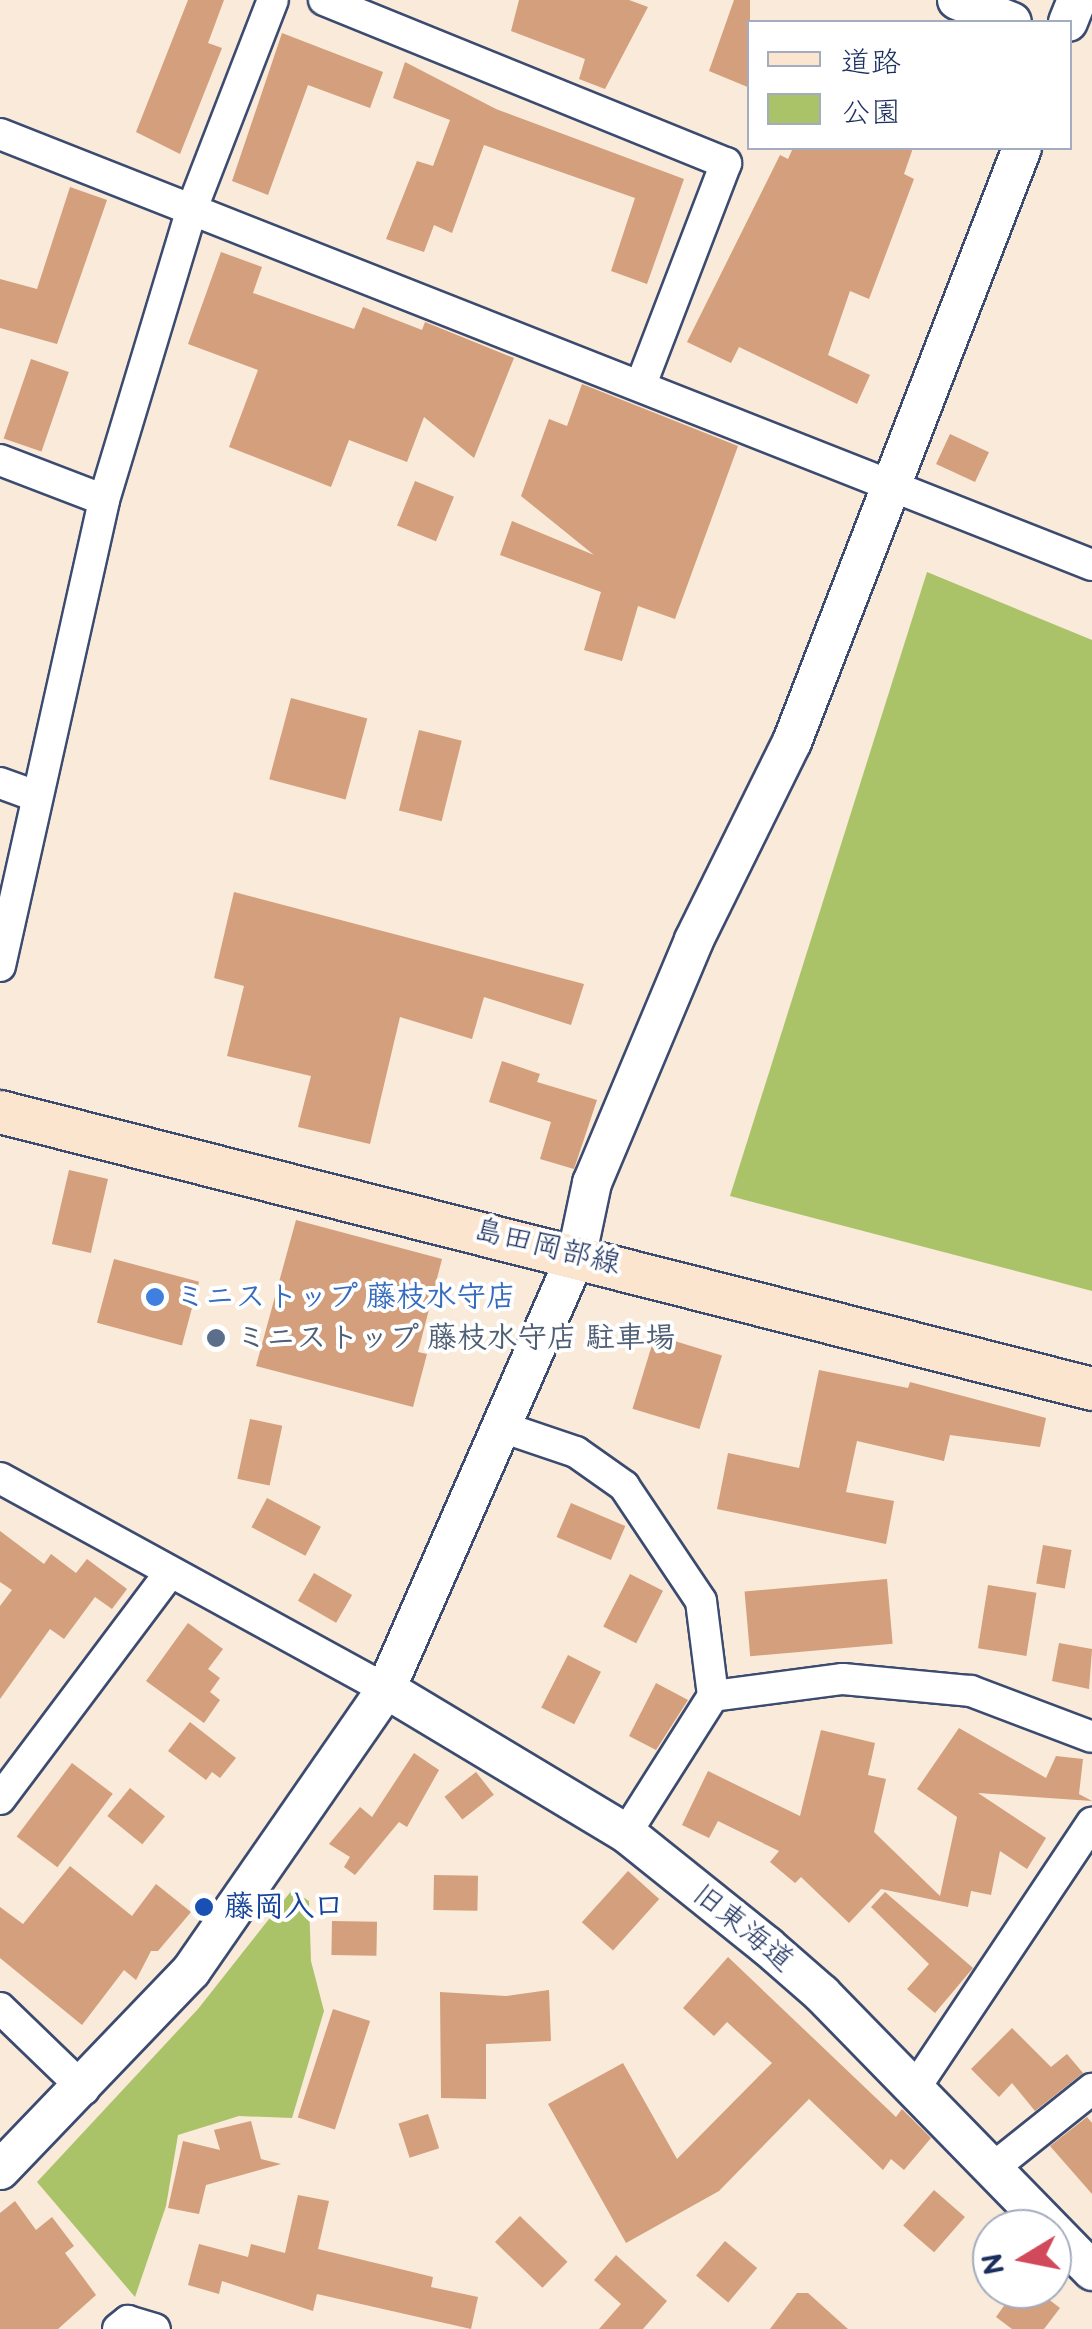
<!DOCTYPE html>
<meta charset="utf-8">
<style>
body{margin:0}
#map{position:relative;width:1092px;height:2329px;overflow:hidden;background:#f9ead9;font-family:"Balsamiq Sans","Klee One",sans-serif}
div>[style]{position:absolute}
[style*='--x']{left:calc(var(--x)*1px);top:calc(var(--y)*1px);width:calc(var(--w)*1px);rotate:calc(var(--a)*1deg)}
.green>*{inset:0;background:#abc368}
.building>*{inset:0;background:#d39f7c;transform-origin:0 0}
.roads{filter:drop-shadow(2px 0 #3c4b70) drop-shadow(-2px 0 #3c4b70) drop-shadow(0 2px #3c4b70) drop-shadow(0 -2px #3c4b70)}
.minor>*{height:30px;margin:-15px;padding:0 15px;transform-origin:15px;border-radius:15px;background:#fff}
.tertiary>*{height:38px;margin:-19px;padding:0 19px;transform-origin:19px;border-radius:19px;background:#fff}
.secondary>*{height:42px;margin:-21px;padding:0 21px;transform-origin:21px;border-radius:21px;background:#fbe5cf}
.dots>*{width:28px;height:28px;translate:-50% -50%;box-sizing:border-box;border:5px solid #fff;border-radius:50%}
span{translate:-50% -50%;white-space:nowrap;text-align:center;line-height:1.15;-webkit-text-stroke:8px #fff;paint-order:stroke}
.street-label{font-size:30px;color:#1b2f5e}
.shop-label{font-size:30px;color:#366cbe;font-weight:700}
.left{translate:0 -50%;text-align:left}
.service-label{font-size:30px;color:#4e5e75;font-weight:700}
.transit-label{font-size:30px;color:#164399;font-weight:700}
.legend{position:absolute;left:747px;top:20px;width:325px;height:130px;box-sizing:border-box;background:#fff;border:2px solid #a4acbf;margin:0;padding:12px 18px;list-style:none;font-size:30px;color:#1b2f5e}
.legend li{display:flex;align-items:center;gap:20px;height:50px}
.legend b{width:50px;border:2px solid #a4acbf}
.north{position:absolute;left:972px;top:2209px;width:100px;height:100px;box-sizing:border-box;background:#fff;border:2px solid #a4acbf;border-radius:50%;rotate:260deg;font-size:28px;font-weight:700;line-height:40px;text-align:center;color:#1b2f5e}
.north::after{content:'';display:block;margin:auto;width:35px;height:45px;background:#d1495b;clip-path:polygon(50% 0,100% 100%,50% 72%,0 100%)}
</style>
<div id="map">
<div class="green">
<i style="clip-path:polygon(927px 572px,1092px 640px,1092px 1291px,730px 1196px)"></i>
<i style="clip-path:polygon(292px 1890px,309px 1901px,311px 1961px,324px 2011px,292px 2118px,239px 2116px,178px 2135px,166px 2206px,135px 2297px,37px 2182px,198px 2009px)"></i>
</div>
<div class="building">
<i style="clip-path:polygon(188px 0,224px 0,208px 43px,222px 48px,180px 154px,136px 132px)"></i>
<i style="clip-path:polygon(519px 0,629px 0,648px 7px,605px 89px,579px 79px,585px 59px,511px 31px)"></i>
<i style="clip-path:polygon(734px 0,750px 0,750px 88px,709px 71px)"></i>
<i style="clip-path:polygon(282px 33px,383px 72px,370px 108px,308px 85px,268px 195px,232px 181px)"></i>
<i style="clip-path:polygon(405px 62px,496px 109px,684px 179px,647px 284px,611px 271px,635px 198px,484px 145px,452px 233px,434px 225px,424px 252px,386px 239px,417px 161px,433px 166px,450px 120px,393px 98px)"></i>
<i style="clip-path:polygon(793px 148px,913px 148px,904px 174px,914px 179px,869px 299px,850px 291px,828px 355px,870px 375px,857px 404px,739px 347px,731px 363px,687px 342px,780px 155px,788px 159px)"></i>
<i style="clip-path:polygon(70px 187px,107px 200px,57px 344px,0 328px,0 279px,37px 289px)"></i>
<i style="clip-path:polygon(221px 252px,262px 267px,253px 293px,354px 329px,363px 307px,422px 330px,425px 322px,514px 358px,474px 458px,424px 417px,407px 462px,349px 440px,331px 487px,229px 447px,258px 370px,188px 344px)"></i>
<i style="left:31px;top:359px;width:40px;height:84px;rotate:19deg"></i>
<i style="clip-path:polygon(582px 384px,738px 446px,675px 619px,638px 606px,622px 661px,584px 650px,601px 592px,500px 555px,512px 521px,594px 555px,521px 496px,549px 419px,567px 426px)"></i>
<i style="left:950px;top:434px;width:43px;height:33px;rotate:25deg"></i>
<i style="left:415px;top:481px;width:42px;height:48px;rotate:22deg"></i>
<i style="left:291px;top:698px;width:79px;height:84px;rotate:15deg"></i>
<i style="left:419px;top:730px;width:44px;height:83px;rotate:14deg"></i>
<i style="clip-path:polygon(234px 892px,584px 984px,571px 1025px,484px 997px,472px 1039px,400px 1017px,370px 1144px,298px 1127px,311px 1076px,227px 1056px,244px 986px,214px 978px)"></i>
<i style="clip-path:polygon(502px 1061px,540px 1074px,537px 1082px,597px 1100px,574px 1169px,540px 1159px,551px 1122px,489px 1102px)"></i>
<i style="left:69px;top:1170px;width:40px;height:76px;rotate:13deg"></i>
<i style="clip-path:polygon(296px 1220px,442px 1259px,418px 1352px,427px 1354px,413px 1407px,256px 1366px)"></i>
<i style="left:114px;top:1259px;width:88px;height:66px;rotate:15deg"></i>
<i style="left:655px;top:1335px;width:70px;height:77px;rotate:17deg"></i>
<i style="clip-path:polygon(819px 1370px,908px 1388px,910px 1382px,1046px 1418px,1040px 1447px,950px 1435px,944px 1461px,857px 1441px,846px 1492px,894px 1501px,886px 1544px,717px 1509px,728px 1453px,799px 1468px)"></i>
<i style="left:250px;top:1419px;width:33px;height:61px;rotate:12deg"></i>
<i style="left:267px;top:1498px;width:61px;height:33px;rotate:28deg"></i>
<i style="left:571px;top:1503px;width:59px;height:37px;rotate:23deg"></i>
<i style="clip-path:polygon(0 1531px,44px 1564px,51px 1554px,76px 1573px,87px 1559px,127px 1589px,112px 1609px,95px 1597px,64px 1639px,50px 1629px,0 1699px,0 1606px,12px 1590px,0 1582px)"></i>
<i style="left:1043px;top:1545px;width:29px;height:39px;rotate:10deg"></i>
<i style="left:314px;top:1573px;width:44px;height:32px;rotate:30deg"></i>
<i style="left:630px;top:1574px;width:37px;height:59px;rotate:27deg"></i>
<i style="left:887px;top:1579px;width:65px;height:143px;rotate:85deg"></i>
<i style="left:988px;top:1585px;width:49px;height:64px;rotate:9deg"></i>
<i style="clip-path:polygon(188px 1623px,223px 1649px,208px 1669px,220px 1678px,210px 1692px,220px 1700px,204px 1723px,146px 1681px)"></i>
<i style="clip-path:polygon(1059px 1643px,1092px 1649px,1089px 1689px,1052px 1681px)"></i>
<i style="left:568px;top:1655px;width:37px;height:59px;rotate:27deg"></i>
<i style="clip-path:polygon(656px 1683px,688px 1700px,656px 1750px,629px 1736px)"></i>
<i style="clip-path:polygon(190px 1722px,236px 1758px,220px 1778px,212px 1772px,206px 1780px,168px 1751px)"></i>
<i style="clip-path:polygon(959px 1728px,1046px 1778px,1056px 1756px,1083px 1759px,1079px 1794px,1092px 1801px,978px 1793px,1046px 1838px,1027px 1869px,1000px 1851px,991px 1895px,971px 1891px,968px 1907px,881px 1889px,849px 1923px,801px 1877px,795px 1883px,770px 1862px,779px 1851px,718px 1821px,709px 1838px,682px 1825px,708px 1771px,800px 1816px,821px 1730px,875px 1743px,868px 1775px,886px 1779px,874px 1832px,940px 1896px,957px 1817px,917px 1789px)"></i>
<i style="clip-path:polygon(414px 1753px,439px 1770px,407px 1827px,399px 1822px,355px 1875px,344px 1867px,350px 1857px,329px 1844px,360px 1807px,372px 1817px)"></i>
<i style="left:72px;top:1763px;width:51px;height:92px;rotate:37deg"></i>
<i style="left:476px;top:1772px;width:29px;height:40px;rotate:52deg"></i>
<i style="left:130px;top:1788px;width:45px;height:36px;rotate:39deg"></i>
<i style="clip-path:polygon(70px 1866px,132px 1916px,156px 1884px,191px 1912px,158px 1951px,151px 1951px,136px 1980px,124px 1970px,82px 2025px,0 1958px,0 1907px,23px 1924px)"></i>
<i style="left:628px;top:1871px;width:42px;height:69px;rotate:42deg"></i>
<i style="left:434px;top:1875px;width:44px;height:35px;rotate:1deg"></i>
<i style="clip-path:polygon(885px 1892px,973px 1968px,935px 2013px,907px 1989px,929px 1964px,871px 1907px)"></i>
<i style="left:332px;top:1921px;width:45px;height:34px;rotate:1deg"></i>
<i style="clip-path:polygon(728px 1957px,896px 2117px,902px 2109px,931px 2138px,904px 2170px,891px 2159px,883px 2170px,809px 2099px,719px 2191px,626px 2243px,548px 2104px,623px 2063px,677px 2159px,772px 2063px,727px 2022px,714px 2036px,683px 2008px)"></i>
<i style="clip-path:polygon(549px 1990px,551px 2041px,486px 2044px,486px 2099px,441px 2098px,440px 1992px,506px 1996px)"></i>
<i style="left:333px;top:2009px;width:39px;height:114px;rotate:18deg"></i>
<i style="clip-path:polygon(1012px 2028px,1051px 2067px,1067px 2054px,1083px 2073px,1035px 2111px,1012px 2083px,999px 2097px,971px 2069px)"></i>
<i style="left:428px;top:2114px;width:36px;height:31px;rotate:72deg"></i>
<i style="clip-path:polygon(1087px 2117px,1092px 2123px,1092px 2194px,1050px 2146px)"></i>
<i style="clip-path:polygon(251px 2121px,261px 2159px,281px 2164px,206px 2185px,199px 2214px,168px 2208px,183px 2141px,220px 2150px,214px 2130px)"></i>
<i style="left:934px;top:2190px;width:41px;height:47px;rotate:41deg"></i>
<i style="clip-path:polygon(298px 2195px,329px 2201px,318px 2249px,433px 2277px,431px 2287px,478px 2297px,471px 2329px,317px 2294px,313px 2311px,222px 2281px,219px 2294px,188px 2285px,199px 2244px,248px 2257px,251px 2244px,285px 2253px)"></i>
<i style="clip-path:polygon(15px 2201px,36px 2230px,52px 2217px,74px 2246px,65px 2253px,96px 2295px,58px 2329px,0 2329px,0 2213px)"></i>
<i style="left:520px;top:2216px;width:66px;height:36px;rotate:44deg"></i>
<i style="left:725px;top:2241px;width:42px;height:45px;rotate:40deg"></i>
<i style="clip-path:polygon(616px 2255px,667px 2301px,643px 2329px,599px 2329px,621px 2304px,594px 2280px)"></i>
<i style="clip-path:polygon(1016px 2289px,1035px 2289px,1060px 2308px,1044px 2329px,1012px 2329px,996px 2317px)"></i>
<i style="clip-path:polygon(797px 2293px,808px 2293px,848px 2329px,770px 2329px)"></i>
</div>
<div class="roads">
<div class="minor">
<i style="--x:324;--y:0;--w:434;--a:22.1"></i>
<i style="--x:726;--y:163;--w:237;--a:111"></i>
<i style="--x:0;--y:134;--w:1174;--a:21.54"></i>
<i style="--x:0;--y:460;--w:111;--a:21"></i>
<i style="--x:0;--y:783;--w:37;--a:20"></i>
<i style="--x:0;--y:966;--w:477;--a:-77.4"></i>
<i style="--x:104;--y:500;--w:307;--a:-73.2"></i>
<i style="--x:193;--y:206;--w:221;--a:-68.8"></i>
<i style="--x:502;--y:1427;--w:78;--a:18.7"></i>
<i style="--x:576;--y:1452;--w:59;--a:35.3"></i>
<i style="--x:624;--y:1486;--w:138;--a:56.2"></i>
<i style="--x:701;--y:1601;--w:96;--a:82.8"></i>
<i style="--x:713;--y:1696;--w:162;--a:122.4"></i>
<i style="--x:0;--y:1478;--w:440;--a:28.7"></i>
<i style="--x:713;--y:1696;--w:131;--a:-7.5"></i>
<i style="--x:843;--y:1679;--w:129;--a:5.4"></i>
<i style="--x:971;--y:1691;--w:129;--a:20.8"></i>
<i style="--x:0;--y:1799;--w:280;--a:-53.1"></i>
<i style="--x:0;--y:2008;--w:117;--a:44"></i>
<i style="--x:915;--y:2088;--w:319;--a:-56.3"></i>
<i style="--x:993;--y:2168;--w:127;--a:-38.6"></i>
<i style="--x:118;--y:2329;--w:13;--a:-39"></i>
<i style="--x:128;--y:2321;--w:28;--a:17"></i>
</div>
<div class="tertiary">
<i style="--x:957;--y:0;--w:59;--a:21.8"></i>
<i style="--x:1068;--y:22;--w:24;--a:-68"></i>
<i style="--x:386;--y:1689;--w:280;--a:31"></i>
<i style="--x:626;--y:1833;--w:181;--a:38.7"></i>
<i style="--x:767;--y:1946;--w:73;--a:41.1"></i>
<i style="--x:822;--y:1994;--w:387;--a:45.7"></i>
<i style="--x:0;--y:2170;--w:276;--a:-46.2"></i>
<i style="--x:191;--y:1971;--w:343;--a:-55.3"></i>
<i style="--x:386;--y:1689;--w:475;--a:-66.3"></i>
<i style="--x:577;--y:1254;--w:73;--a:-78.1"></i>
<i style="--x:592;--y:1183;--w:264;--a:-67.2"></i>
<i style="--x:694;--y:940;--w:221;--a:-63.7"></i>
<i style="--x:792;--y:742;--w:637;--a:-68.83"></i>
</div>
<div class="secondary">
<i style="--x:0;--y:1112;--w:1127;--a:14.23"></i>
</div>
</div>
<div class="dots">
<i style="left:155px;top:1297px;background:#3f7fe0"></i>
<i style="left:216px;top:1338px;background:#5c6f8a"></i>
<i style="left:204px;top:1907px;background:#1a4fb4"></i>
</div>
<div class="street-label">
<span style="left:547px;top:1247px;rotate:14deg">島田岡部線</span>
<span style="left:743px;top:1928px;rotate:39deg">旧東海道</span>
</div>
<div class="shop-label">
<span class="left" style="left:175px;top:1297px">ミニストップ 藤枝水守店</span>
</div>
<div class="service-label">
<span class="left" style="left:236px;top:1338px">ミニストップ 藤枝水守店 駐車場</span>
</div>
<div class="transit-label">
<span class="left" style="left:224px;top:1907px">藤岡入口</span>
</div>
<ul class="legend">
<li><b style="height:12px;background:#fbe5cf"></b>道路</li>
<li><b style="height:28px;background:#abc368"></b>公園</li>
</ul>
<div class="north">N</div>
</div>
